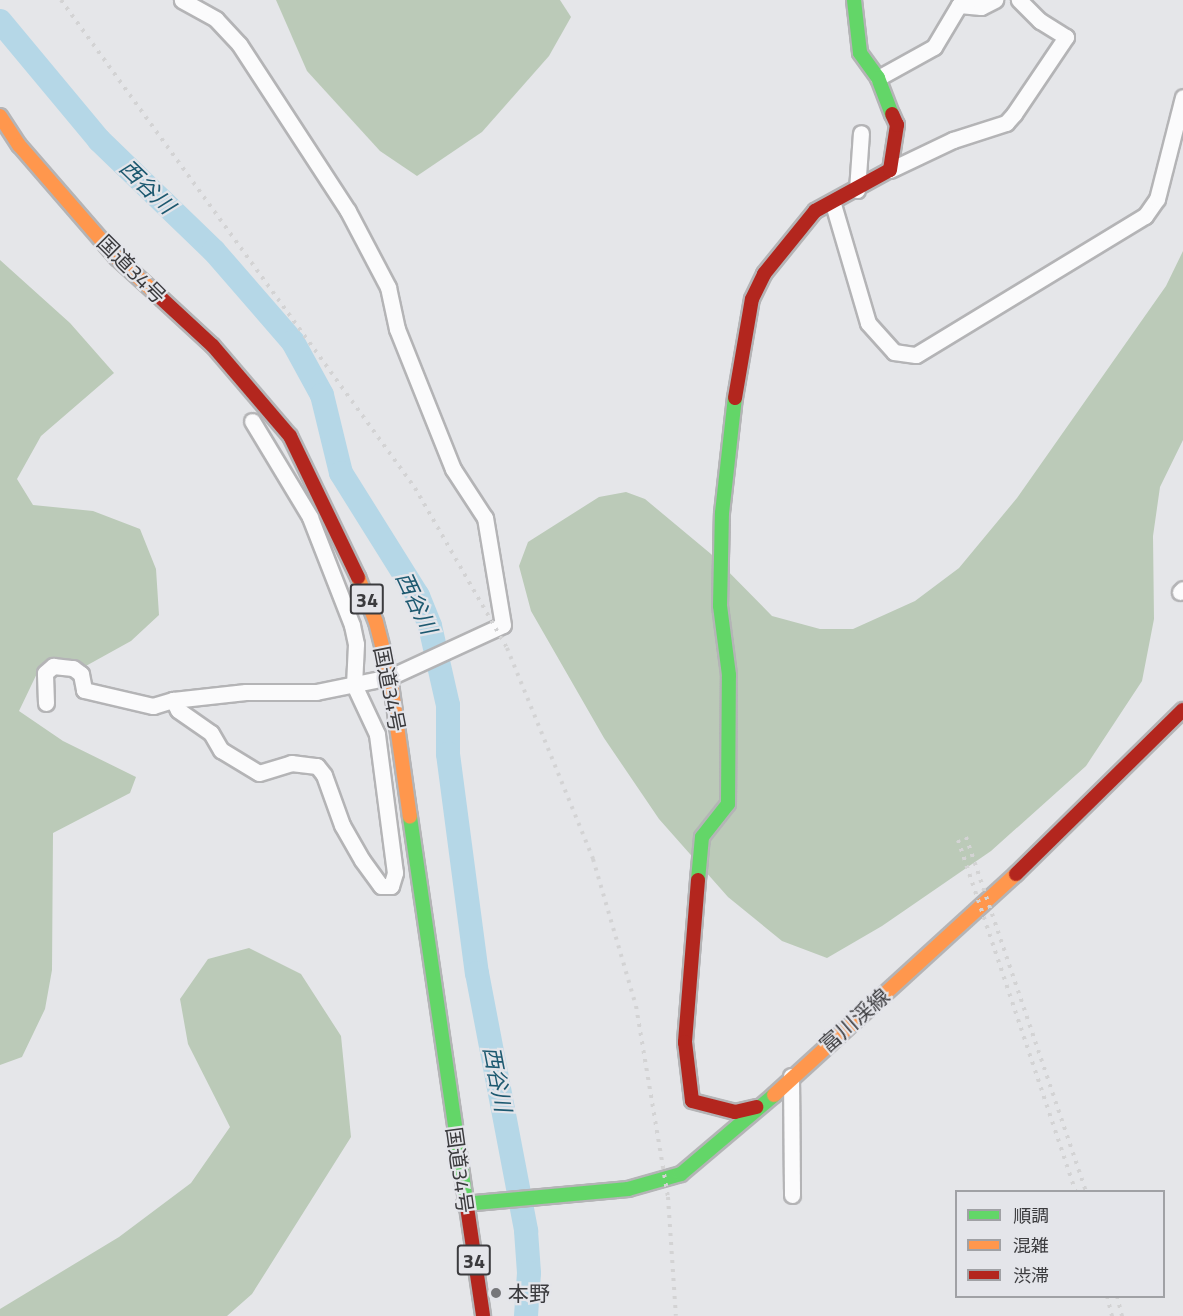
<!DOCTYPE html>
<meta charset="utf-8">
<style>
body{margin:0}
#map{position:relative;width:1183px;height:1316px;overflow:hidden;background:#e5e6e9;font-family:"Titillium Web","Noto Sans JP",sans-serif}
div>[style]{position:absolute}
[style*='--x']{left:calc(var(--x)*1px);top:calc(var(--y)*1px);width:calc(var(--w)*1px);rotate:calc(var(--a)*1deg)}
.forest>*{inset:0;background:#bbcab8}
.river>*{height:24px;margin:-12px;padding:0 12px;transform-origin:12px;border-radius:12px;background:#b5d7e7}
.roads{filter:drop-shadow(2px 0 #b4b4b6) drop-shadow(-2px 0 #b4b4b6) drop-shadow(0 2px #b4b4b6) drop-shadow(0 -2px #b4b4b6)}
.street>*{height:15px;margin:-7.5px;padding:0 7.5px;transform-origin:7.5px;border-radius:7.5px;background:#fbfbfc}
.fast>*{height:14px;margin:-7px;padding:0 7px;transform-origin:7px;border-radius:7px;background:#63d668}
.slow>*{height:14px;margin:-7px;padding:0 7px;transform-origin:7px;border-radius:7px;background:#ff974d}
.jam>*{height:14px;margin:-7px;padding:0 7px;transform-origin:7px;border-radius:7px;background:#b3261e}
.rail>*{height:4px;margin-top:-2px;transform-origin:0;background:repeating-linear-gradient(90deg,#d3d3d4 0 3px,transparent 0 9px)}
.dots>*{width:16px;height:16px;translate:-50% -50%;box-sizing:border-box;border:3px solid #e4e5ea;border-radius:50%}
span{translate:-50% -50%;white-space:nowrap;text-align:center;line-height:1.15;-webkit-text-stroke:4.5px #e4e5ea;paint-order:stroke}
.shield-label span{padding:2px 4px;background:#e4e5ea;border:2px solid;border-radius:4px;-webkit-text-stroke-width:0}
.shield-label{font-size:20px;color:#3b3b3e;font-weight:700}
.street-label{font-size:21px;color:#3b3b3e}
.poi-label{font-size:21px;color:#3b3b3e}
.left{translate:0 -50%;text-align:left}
.water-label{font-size:22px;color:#1d5970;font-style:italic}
.legend{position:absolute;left:955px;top:1190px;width:210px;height:108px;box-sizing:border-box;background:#e4e5ea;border:2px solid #a0a1a5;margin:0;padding:8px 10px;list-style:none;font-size:18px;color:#3b3b3e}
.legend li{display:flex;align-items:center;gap:12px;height:30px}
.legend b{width:30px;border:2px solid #a0a1a5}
</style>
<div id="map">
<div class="forest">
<i style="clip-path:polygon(276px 0,560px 0,571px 17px,549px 56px,482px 132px,417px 176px,380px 151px,307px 71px)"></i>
<i style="clip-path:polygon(1183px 251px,1183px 440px,1160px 487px,1153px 536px,1154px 619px,1142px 681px,1086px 766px,991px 851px,882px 926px,827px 958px,782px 941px,728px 897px,659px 819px,604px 738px,531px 611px,519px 566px,528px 542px,599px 497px,626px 492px,645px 499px,711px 554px,772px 616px,820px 629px,853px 629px,915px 601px,959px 568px,1017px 498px,1166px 286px)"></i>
<i style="clip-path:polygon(0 260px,70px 323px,114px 373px,41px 436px,17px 479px,33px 505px,93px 511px,140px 529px,156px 569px,159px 615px,131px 641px,84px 667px,42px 663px,19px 711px,63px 741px,136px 777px,130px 793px,53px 833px,52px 970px,45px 1009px,22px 1057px,0 1065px)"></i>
<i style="clip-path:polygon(249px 948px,301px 974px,341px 1036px,351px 1137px,252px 1294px,227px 1316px,0 1316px,0 1309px,119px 1237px,191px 1183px,230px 1127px,188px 1044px,180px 999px,208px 959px)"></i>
</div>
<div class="river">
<i style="--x:0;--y:21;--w:155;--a:50.2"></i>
<i style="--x:99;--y:140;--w:160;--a:44"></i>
<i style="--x:214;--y:251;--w:121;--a:49"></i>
<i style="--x:293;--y:342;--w:60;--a:61.3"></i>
<i style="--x:322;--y:395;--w:80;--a:76.3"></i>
<i style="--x:341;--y:473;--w:145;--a:58"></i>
<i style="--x:418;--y:596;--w:32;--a:68"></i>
<i style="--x:430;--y:626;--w:81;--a:77.2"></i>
<i style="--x:448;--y:705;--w:49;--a:90"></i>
<i style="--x:448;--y:754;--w:221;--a:82.5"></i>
<i style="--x:477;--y:973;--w:263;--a:79.2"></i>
<i style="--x:526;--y:1231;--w:42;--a:85.9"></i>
<i style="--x:529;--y:1273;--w:43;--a:94"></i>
</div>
<div class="roads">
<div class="street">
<i style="--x:878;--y:78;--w:64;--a:-29"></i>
<i style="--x:934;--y:47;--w:49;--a:-59.2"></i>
<i style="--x:959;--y:5;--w:22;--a:5"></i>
<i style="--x:981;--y:7;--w:16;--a:-27"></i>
<i style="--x:890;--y:170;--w:70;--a:-25.5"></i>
<i style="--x:953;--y:140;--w:56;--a:-17.8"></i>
<i style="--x:1006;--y:123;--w:12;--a:-48"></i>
<i style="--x:1014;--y:114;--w:93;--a:-56"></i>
<i style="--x:1066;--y:37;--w:31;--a:-148"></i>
<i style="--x:1040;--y:21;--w:30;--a:-135"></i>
<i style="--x:857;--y:190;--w:57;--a:-86"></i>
<i style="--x:833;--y:204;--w:124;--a:73.6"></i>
<i style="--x:868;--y:323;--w:39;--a:48"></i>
<i style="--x:894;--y:352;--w:22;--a:8"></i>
<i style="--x:916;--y:355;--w:268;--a:-31.3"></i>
<i style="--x:1145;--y:216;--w:21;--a:-55"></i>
<i style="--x:1157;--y:199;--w:105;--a:-75.7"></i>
<i style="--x:1180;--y:592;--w:4;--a:-45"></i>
<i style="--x:173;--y:700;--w:73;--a:-6.3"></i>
<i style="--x:246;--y:692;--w:70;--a:0"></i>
<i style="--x:316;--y:692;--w:76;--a:-11.5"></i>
<i style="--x:390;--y:677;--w:124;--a:-24.7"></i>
<i style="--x:503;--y:625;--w:109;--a:-99.5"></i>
<i style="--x:485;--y:518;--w:59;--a:-123.1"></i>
<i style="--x:453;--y:469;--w:151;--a:-111.8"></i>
<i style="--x:397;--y:329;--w:43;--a:-102.1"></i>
<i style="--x:388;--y:287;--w:86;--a:-117.8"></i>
<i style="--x:348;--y:211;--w:199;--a:-123.1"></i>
<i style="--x:239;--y:44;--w:34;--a:-133"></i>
<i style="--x:216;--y:19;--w:39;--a:-151"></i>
<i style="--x:46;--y:703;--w:30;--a:-92"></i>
<i style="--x:45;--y:673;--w:11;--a:-41"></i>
<i style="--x:53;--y:666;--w:20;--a:6"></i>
<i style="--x:73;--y:668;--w:10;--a:37"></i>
<i style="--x:81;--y:674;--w:16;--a:79"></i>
<i style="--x:84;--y:690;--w:71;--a:13.1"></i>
<i style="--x:153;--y:706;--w:21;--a:-17"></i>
<i style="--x:173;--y:700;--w:11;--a:63"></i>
<i style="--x:178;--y:710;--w:40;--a:34.9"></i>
<i style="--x:211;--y:733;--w:20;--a:60"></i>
<i style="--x:221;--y:750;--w:44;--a:31.2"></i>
<i style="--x:259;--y:773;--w:34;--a:-17"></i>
<i style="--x:291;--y:763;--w:26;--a:7"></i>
<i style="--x:317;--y:766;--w:11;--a:52"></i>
<i style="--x:324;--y:775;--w:53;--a:70.2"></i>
<i style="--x:342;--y:825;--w:40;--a:60.3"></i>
<i style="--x:362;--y:860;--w:32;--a:54"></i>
<i style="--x:381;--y:886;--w:10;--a:0"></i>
<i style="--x:391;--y:886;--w:14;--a:-73"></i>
<i style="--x:395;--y:873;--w:140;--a:-97.4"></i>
<i style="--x:377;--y:734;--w:54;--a:-115.1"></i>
<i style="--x:354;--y:685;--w:41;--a:-87.2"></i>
<i style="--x:356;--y:644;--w:19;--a:-102"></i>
<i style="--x:352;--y:625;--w:116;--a:-111.3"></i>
<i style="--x:310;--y:517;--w:112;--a:-121.1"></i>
<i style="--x:791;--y:1076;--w:119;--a:89.5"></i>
</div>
<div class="fast">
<i style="--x:854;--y:0;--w:53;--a:83.5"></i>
<i style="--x:860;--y:53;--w:31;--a:54"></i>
<i style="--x:878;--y:78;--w:39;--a:69"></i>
<i style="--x:410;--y:817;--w:394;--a:81.7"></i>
<i style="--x:698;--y:880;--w:43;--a:-84.7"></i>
<i style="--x:702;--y:837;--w:42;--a:-51.8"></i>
<i style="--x:728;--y:804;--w:129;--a:-89.6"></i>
<i style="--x:729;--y:675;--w:70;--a:-97.4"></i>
<i style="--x:720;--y:606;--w:93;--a:-88.8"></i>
<i style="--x:722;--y:513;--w:116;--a:-83.6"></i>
<i style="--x:464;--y:1204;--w:165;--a:-5.2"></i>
<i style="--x:628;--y:1189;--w:55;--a:-15.8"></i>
<i style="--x:681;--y:1174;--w:122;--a:-40.3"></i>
</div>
<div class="slow">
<i style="--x:0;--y:116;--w:35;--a:57"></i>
<i style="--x:19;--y:145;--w:150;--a:49.1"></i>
<i style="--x:117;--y:258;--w:61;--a:42.3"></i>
<i style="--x:358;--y:577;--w:48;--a:68.2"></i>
<i style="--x:376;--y:622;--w:57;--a:75.7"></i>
<i style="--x:390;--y:677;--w:141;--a:81.9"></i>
<i style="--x:774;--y:1095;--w:328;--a:-42.4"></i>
</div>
<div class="jam">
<i style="--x:162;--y:299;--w:69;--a:42.7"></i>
<i style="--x:213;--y:346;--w:118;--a:49.5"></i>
<i style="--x:290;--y:436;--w:157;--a:64.3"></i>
<i style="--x:735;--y:398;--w:100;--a:-80.3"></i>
<i style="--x:752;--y:299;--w:28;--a:-64"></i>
<i style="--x:764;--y:274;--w:81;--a:-51"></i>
<i style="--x:815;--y:211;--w:85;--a:-28.7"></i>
<i style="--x:890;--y:170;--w:46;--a:-81.2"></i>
<i style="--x:897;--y:125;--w:12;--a:-114"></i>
<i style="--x:1016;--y:874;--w:234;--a:-44.5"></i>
<i style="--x:698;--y:880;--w:163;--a:94.6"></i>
<i style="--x:685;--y:1042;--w:59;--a:83.2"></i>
<i style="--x:692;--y:1101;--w:44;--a:14.3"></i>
<i style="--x:735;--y:1112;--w:22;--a:-13"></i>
<i style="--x:467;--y:1207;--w:110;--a:81.6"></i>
</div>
</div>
<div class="rail">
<i style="--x:61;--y:0;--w:603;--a:54.04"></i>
<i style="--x:415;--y:488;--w:185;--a:60.1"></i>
<i style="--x:507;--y:648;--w:228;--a:67.8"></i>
<i style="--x:593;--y:859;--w:153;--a:73.7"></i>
<i style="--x:636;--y:1006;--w:194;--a:80.5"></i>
<i style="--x:668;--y:1197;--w:119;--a:86.2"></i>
<i style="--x:966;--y:837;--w:375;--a:71.3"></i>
<i style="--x:958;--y:840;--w:371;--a:71.5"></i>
<i style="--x:1107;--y:1296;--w:21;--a:76"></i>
<i style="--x:1117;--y:1296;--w:21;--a:76"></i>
</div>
<div class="dots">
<i style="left:496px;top:1293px;background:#76777a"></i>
</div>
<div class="shield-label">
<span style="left:367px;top:599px">34</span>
<span style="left:474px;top:1260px">34</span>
</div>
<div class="street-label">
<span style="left:132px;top:269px;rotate:45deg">国道34号</span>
<span style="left:390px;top:689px;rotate:79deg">国道34号</span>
<span style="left:854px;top:1020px;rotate:-41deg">富川渓線</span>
<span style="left:460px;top:1170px;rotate:82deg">国道34号</span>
</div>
<div class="poi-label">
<span class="left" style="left:508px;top:1293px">本野</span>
</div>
<div class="water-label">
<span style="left:147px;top:187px;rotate:44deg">西谷川</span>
<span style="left:416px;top:603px;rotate:65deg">西谷川</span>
<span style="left:497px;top:1079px;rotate:79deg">西谷川</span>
</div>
<ul class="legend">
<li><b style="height:8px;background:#63d668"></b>順調</li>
<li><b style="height:8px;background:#ff974d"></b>混雑</li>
<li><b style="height:8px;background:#b3261e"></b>渋滞</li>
</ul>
</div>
